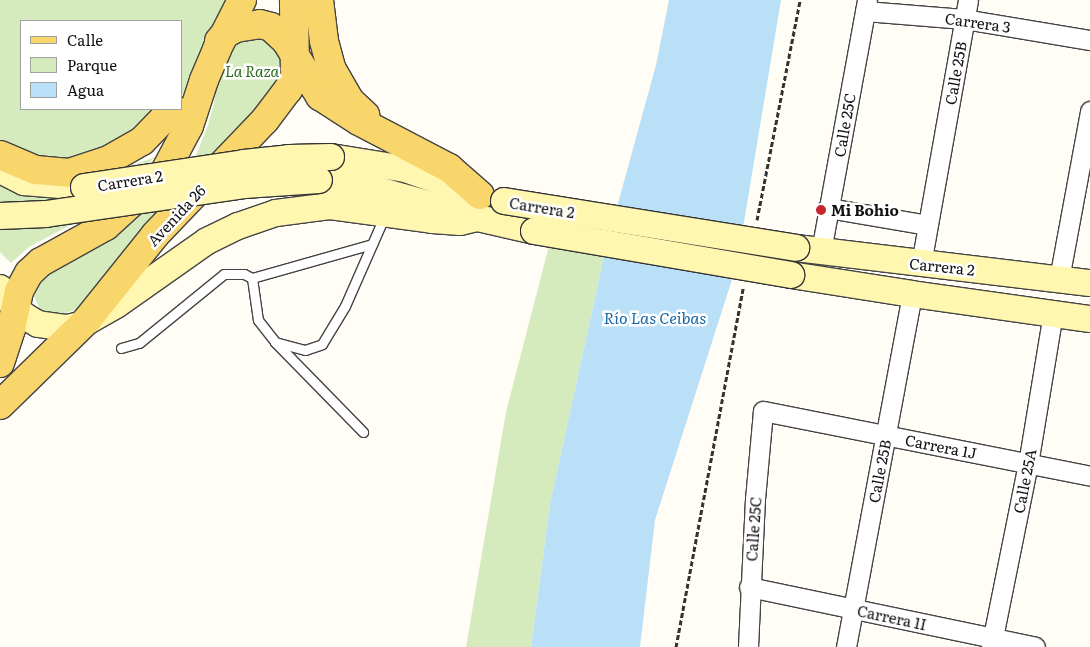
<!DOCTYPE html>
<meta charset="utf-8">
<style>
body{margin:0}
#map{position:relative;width:1090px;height:647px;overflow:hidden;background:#fffdf5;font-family:Literata,serif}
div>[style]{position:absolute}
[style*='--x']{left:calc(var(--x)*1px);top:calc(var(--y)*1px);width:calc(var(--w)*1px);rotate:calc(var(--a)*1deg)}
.green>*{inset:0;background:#d5ebbd}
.water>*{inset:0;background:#b9e0f7}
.path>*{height:3px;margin-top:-1.5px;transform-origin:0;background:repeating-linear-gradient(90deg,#333 0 5px,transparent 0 7.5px)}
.roads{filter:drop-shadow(1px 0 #444) drop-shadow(-1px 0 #444) drop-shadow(0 1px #444) drop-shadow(0 -1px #444)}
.service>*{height:9px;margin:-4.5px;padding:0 4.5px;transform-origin:4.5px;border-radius:4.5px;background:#fff}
.minor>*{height:19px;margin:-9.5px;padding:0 9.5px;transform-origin:9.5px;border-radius:9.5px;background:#fff}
.secondary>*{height:26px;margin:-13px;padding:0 13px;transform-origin:13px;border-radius:13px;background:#fff6b0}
.primary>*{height:28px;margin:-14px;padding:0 14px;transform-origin:14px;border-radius:14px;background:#f9d66b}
.bridges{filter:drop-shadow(1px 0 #333) drop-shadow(-1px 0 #333) drop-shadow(0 1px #333) drop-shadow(0 -1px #333)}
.secondary-bridge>*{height:26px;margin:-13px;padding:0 13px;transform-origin:13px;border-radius:13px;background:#fff6b0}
.dots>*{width:14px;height:14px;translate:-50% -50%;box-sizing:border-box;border:2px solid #fff;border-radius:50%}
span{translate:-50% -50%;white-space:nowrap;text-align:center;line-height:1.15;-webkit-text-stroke:5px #fff;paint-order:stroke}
.street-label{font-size:15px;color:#111}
.park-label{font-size:15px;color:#2f6b1f;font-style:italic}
.poi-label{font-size:15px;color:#111;font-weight:700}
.left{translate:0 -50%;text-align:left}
.water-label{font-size:16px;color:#1768a6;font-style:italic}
.legend{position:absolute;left:20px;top:20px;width:162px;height:90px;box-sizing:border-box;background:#fff;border:1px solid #a0a0a0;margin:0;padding:6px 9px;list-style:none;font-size:15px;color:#111}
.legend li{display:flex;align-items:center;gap:10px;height:25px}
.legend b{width:25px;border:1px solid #a0a0a0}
</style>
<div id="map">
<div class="green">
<i style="clip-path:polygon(0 0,232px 0,181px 98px,181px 21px,21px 21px,21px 109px,173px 109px,69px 173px,0 155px)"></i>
<i style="clip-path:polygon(252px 38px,264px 40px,275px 46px,286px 62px,277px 87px,236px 130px,87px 302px,78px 309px,62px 314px,46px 313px,40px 310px,34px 296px,42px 282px,50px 274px,117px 236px,181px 177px,197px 153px,208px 125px,214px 103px,218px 77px,226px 58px,234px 46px,243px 39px)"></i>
<i style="clip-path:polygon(155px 157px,122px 190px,97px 211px,29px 247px,11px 263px,0 252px,0 180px,70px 189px)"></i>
<i style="clip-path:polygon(551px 238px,606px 247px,550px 504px,531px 647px,466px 647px,506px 412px)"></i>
</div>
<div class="water">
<i style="clip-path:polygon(669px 0,781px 0,737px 264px,655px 520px,640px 647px,531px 647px,550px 504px,606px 247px,656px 65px)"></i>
</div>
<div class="path">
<i style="--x:757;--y:220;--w:224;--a:-78.9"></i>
<i style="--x:676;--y:647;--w:365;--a:-79.4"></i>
</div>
<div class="roads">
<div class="service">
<i style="--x:252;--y:278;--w:125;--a:-15.8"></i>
<i style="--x:275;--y:342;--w:126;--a:45.6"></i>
<i style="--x:121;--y:348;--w:19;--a:-16"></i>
<i style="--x:139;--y:343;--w:109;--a:-39.1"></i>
<i style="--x:224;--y:274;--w:20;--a:0"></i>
<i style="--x:244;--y:274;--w:9;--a:27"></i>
<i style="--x:252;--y:278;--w:42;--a:81.9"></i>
<i style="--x:258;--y:320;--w:28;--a:52"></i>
<i style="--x:275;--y:342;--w:31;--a:15"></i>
<i style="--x:305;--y:350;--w:18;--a:-19"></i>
<i style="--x:322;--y:344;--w:44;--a:-58.8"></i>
<i style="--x:345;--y:306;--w:99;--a:-66.3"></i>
</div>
<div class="minor">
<i style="--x:865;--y:11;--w:99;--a:4.6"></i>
<i style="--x:964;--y:19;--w:128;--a:9.5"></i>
<i style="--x:828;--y:208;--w:100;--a:9.7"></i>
<i style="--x:821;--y:251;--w:255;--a:-79.6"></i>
<i style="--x:921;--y:264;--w:268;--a:-79.9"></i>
<i style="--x:1059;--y:279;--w:171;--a:-79.5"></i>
<i style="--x:749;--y:587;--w:292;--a:11.8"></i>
<i style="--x:748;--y:647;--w:148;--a:-87.3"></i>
<i style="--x:755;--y:499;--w:88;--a:-84.8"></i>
<i style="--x:763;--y:411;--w:333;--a:11.2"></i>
<i style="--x:846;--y:647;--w:359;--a:-79.4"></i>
<i style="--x:991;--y:647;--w:187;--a:-78.6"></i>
<i style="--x:1028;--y:464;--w:153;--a:-80.6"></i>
</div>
<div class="secondary">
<i style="--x:331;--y:157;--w:75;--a:9.2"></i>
<i style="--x:405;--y:169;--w:76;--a:19.1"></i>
<i style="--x:0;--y:170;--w:27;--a:27"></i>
<i style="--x:24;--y:182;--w:60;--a:4.8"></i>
<i style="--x:319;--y:180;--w:45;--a:7.6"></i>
<i style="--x:364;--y:186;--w:118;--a:15.7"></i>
<i style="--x:478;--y:218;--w:57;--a:13.1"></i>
<i style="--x:796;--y:248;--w:296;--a:6.8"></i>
<i style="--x:791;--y:275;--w:122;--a:8.9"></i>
<i style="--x:912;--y:294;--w:180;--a:8"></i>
<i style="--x:0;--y:288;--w:25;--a:53"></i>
<i style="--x:15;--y:308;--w:14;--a:39"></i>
<i style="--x:26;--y:317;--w:14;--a:30"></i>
<i style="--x:38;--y:324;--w:29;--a:8"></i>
<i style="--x:67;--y:328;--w:14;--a:-12"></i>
<i style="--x:81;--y:325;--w:40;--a:-29.7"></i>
<i style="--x:116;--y:305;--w:111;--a:-35.1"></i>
<i style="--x:207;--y:241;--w:34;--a:-26"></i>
<i style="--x:238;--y:226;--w:40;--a:-18.9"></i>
<i style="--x:276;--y:213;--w:54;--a:-7.4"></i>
<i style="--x:330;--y:206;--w:103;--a:7.8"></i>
<i style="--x:432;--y:220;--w:28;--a:4"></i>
<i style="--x:460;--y:222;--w:18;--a:-13"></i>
</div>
<div class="primary">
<i style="--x:319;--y:0;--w:41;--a:83"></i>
<i style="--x:324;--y:41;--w:28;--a:75"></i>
<i style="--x:331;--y:68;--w:38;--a:60"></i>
<i style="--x:350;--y:101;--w:21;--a:43"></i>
<i style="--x:219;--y:41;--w:9;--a:-49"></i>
<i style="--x:225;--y:34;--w:13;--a:-29"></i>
<i style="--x:236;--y:28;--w:24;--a:-9"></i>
<i style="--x:260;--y:24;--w:11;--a:15"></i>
<i style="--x:271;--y:27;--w:21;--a:43"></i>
<i style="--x:286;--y:41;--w:65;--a:58.3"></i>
<i style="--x:320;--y:96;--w:46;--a:32.7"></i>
<i style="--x:359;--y:121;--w:102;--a:27.6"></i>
<i style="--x:449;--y:168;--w:41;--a:41.1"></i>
<i style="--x:0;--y:155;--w:39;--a:23"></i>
<i style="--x:36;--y:170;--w:33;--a:5"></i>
<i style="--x:69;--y:173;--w:40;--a:-18"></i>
<i style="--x:107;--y:161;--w:40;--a:-29.7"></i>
<i style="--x:142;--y:141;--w:45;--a:-45.9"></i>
<i style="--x:0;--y:363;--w:36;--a:-72"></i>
<i style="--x:11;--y:329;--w:39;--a:-78"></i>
<i style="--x:19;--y:291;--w:21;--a:-61"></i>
<i style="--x:29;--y:273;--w:16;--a:-43"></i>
<i style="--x:41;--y:262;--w:74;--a:-29"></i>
<i style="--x:106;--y:226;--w:79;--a:-42.4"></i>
<i style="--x:164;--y:173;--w:53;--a:-62"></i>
<i style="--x:189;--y:126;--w:48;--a:-71.9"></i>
<i style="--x:204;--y:80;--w:34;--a:-67"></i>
<i style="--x:217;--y:49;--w:55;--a:-63"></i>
<i style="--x:0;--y:405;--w:122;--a:-44.3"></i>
<i style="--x:87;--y:320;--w:109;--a:-51.3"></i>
<i style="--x:155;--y:235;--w:159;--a:-46.3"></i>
<i style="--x:265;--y:120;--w:38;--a:-53"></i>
<i style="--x:288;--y:90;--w:16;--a:-63"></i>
<i style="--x:295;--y:76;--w:76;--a:-90.8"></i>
</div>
</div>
<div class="bridges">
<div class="secondary-bridge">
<i style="--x:84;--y:187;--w:162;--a:-8.5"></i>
<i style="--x:244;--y:163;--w:45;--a:-6.3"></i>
<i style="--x:289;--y:158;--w:42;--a:-1.4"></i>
<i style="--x:504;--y:201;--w:296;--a:9.1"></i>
<i style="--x:0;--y:216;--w:46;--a:-2.5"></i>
<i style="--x:46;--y:214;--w:200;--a:-8.3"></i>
<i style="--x:244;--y:185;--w:75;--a:-3.8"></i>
<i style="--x:534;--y:231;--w:261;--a:9.7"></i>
</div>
</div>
<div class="dots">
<i style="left:821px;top:210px;background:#c4262e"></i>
</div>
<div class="street-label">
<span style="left:978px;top:22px;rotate:8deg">Carrera 3</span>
<span style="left:955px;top:73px;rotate:-80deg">Calle 25B</span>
<span style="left:844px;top:125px;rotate:-80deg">Calle 25C</span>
<span style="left:130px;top:180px;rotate:-9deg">Carrera 2</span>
<span style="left:542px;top:207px;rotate:9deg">Carrera 2</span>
<span style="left:176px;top:215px;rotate:-47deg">Avenida 26</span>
<span style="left:942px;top:266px;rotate:6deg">Carrera 2</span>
<span style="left:941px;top:446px;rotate:11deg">Carrera 1J</span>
<span style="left:879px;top:471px;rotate:-79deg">Calle 25B</span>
<span style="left:1024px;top:481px;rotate:-79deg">Calle 25A</span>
<span style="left:753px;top:529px;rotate:-86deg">Calle 25C</span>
<span style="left:892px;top:617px;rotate:12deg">Carrera 1I</span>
</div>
<div class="park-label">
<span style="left:252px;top:71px">La Raza</span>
</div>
<div class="poi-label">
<span class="left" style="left:831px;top:210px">Mi Bohio</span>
</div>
<div class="water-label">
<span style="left:655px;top:317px">Río Las Ceibas</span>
</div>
<ul class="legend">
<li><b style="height:6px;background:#f9d66b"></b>Calle</li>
<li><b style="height:14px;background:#d5ebbd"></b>Parque</li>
<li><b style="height:14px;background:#b9e0f7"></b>Agua</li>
</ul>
</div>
